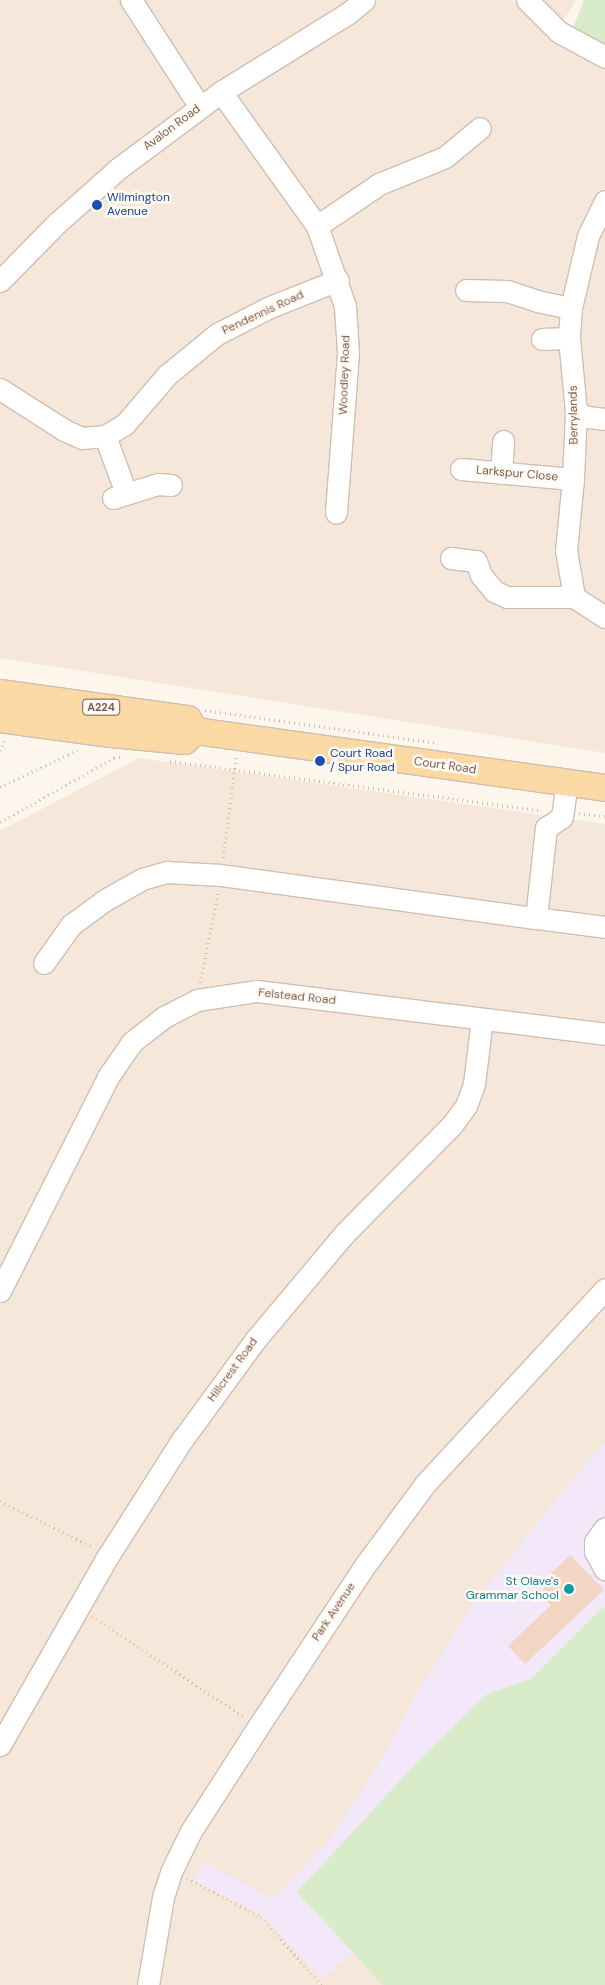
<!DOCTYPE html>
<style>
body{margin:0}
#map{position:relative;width:605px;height:1985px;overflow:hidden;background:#fdf6ec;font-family:"DM Sans",sans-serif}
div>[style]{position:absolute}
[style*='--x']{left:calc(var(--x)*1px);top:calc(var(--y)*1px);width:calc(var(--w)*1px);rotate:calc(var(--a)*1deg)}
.residential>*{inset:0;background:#f5e8da}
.education>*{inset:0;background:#f3e8fa}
.green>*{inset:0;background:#d8ecc9}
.building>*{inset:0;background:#f3d5c3}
.path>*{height:2.5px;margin-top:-1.25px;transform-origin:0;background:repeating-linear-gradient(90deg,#d9b8a5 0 1px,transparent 0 5px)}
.roads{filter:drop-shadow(1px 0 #d1beb0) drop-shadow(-1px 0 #d1beb0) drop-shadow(0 1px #d1beb0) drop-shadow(0 -1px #d1beb0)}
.minor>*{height:21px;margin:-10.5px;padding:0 10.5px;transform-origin:10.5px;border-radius:10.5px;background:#fff}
.major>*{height:26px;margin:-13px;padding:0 13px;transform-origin:13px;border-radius:13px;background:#fbd9a5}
.dots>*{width:14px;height:14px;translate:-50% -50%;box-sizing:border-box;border:2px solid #fffaf3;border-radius:50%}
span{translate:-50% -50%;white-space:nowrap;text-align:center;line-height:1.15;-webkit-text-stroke:5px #fffaf3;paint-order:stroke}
.shield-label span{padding:1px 4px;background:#fffaf3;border:1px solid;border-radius:4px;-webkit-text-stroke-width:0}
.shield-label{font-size:11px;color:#7a5c4d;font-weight:700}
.street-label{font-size:12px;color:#7a5c4d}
.transit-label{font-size:12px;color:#164399}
.left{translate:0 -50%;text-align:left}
.culture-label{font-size:12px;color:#0d838f}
.right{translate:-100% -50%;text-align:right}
</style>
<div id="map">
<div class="residential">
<i style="clip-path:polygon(0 0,576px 0,563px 21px,593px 41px,605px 46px,605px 753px,0 658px)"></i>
<i style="clip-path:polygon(139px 758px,605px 824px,605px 1985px,0 1985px,0 831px)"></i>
</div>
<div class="education">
<i style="clip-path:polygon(605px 1442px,605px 1985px,355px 1951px,323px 1979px,262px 1915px,194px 1880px,202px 1861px,274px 1899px,329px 1839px,350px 1809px,383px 1757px,419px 1690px,470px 1609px,568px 1484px)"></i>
</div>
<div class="green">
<i style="clip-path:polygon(584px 0,605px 0,605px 46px,593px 41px,573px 28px)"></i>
<i style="clip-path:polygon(603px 1607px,605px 1609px,605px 1985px,383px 1985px,297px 1892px,420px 1759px,487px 1694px,531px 1679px)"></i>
</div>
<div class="building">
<i style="clip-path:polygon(570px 1555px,604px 1590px,525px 1664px,508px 1646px,551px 1605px,535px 1589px)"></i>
</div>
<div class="path">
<i style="--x:205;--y:710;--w:235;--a:8.1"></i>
<i style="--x:0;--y:751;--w:14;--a:-69"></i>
<i style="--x:170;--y:761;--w:372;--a:7.6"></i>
<i style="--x:0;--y:787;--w:86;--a:-25.4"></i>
<i style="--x:579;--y:813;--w:26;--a:7"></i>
<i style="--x:0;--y:822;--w:131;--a:-29.3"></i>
<i style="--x:114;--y:758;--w:9;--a:-13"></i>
<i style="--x:223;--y:858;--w:102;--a:-82.7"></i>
<i style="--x:200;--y:983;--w:94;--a:-78.9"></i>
<i style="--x:0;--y:1501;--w:104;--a:26.3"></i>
<i style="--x:92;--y:1616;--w:182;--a:33.6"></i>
<i style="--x:187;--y:1878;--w:84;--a:27.8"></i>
<i style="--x:261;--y:1917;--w:91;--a:48.1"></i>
</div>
<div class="roads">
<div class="minor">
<i style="--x:131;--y:0;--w:127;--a:57.2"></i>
<i style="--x:527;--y:0;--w:45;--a:45"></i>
<i style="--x:559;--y:32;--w:52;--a:28.5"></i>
<i style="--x:221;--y:92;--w:165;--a:54.4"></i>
<i style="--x:317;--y:226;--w:85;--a:70.7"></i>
<i style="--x:345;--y:306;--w:47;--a:86.3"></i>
<i style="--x:348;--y:353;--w:160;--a:94.3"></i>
<i style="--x:605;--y:201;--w:39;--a:116"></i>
<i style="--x:588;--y:236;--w:74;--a:103.3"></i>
<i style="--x:571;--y:308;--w:30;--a:94"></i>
<i style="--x:569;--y:338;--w:74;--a:84.6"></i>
<i style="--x:576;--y:412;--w:67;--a:92.6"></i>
<i style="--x:573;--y:479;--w:71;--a:95.6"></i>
<i style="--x:566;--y:550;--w:48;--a:80.3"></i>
<i style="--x:574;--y:597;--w:37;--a:33"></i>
<i style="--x:317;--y:226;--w:75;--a:-34.1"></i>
<i style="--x:379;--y:184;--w:71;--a:-22.2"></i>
<i style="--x:445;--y:157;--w:45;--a:-39.6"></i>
<i style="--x:0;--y:281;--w:81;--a:-45.5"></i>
<i style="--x:57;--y:223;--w:83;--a:-41.6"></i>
<i style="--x:119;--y:168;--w:127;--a:-36.7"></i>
<i style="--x:221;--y:92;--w:148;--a:-31.8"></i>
<i style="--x:347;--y:14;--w:22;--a:-39"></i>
<i style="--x:466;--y:290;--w:41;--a:1.4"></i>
<i style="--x:507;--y:291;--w:32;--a:18"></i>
<i style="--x:537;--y:301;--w:35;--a:12"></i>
<i style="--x:542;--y:339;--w:27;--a:-2"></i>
<i style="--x:0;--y:389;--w:76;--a:32.6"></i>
<i style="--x:64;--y:430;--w:20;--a:24"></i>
<i style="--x:82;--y:438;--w:23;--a:-5"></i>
<i style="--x:105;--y:436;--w:23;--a:-31"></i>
<i style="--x:125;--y:424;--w:65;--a:-49.4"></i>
<i style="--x:167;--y:375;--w:65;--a:-39.4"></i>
<i style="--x:217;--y:334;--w:59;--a:-27"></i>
<i style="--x:270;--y:307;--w:73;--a:-21.7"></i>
<i style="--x:576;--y:412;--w:12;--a:24"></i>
<i style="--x:587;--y:417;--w:18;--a:6"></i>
<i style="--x:105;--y:436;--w:61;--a:69.8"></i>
<i style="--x:461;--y:469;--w:112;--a:5.1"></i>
<i style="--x:501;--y:473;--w:32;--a:-86"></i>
<i style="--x:113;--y:498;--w:47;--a:-17.3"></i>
<i style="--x:158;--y:484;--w:13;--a:4"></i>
<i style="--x:451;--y:558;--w:25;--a:7"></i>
<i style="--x:476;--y:561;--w:15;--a:70"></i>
<i style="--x:481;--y:575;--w:21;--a:51"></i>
<i style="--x:494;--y:591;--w:14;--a:25"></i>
<i style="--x:507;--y:597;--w:67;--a:0"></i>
<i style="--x:536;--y:918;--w:70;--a:7.4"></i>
<i style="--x:44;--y:963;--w:47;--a:-54.6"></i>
<i style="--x:71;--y:925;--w:42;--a:-36.3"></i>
<i style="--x:105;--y:900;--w:43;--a:-29.6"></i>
<i style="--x:142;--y:879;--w:26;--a:-16"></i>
<i style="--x:167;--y:872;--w:54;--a:3.2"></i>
<i style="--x:221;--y:875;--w:318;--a:7.8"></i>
<i style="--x:536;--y:918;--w:91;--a:-83.7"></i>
<i style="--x:546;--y:828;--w:19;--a:-35"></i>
<i style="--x:562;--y:817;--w:34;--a:-82"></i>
<i style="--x:0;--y:1291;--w:240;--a:-63.2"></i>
<i style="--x:108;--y:1077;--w:42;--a:-55.6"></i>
<i style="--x:132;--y:1042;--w:41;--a:-38"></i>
<i style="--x:164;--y:1017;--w:37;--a:-27"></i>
<i style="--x:197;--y:1000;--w:61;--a:-8.5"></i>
<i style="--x:257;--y:991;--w:351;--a:7"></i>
<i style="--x:605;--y:1528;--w:17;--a:126"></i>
<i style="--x:595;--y:1542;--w:9;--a:90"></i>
<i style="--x:595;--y:1551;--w:21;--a:62"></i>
<i style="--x:0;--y:1745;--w:218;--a:-60.3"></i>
<i style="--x:108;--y:1556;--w:138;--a:-57.5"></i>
<i style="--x:182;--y:1440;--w:125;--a:-53.8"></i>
<i style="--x:256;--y:1339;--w:137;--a:-50"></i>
<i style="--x:344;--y:1234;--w:153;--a:-45.3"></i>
<i style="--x:452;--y:1125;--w:24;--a:-54"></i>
<i style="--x:466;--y:1106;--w:23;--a:-70"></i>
<i style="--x:474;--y:1084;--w:65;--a:-83"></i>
<i style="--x:148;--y:1985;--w:89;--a:-80.3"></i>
<i style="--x:163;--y:1897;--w:28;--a:-72"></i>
<i style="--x:172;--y:1870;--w:43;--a:-64"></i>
<i style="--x:191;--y:1831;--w:124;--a:-57.2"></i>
<i style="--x:258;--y:1727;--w:196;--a:-56.5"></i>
<i style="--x:366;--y:1564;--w:99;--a:-53.6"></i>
<i style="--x:425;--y:1484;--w:265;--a:-47.3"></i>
</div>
<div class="major">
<i style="--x:0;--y:693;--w:190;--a:7.9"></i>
<i style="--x:188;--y:719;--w:14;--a:60"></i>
<i style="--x:0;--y:719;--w:112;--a:7.7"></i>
<i style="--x:111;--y:734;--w:74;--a:5.4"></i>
<i style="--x:185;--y:741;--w:14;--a:-45"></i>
<i style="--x:195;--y:731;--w:414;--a:7.9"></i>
</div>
</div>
<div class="dots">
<i style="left:97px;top:205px;background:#1a4fb4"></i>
<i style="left:320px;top:761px;background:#1a4fb4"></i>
<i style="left:569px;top:1589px;background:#0f9aa8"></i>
</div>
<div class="shield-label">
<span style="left:101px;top:707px">A224</span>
</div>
<div class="street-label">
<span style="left:172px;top:128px;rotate:-37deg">Avalon Road</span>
<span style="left:263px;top:313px;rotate:-25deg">Pendennis Road</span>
<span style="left:345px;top:375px;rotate:-88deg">Woodley Road</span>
<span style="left:574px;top:415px;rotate:-91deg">Berrylands</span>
<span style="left:517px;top:474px;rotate:5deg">Larkspur Close</span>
<span style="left:445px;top:766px;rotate:8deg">Court Road</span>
<span style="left:297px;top:997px;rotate:6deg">Felstead Road</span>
<span style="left:233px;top:1370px;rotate:-54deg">Hillcrest Road</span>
<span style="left:334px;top:1612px;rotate:-56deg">Park Avenue</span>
</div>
<div class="transit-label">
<span class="left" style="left:107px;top:205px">Wilmington<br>Avenue</span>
<span class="left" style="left:330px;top:761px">Court Road<br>/ Spur Road</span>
</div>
<div class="culture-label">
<span class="right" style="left:559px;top:1589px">St Olave's<br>Grammar School</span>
</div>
</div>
